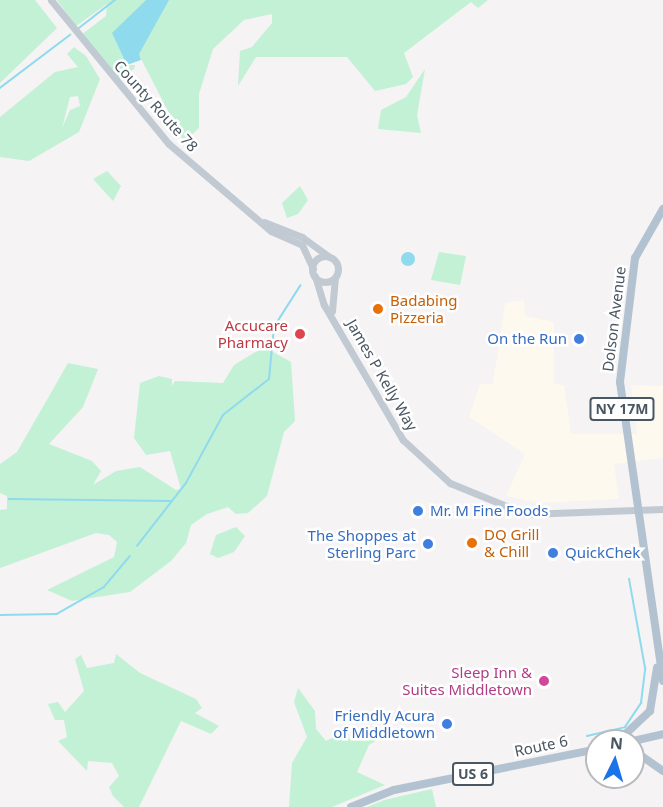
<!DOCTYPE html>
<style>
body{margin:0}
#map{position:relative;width:663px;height:807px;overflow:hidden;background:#f5f3f3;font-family:"Noto Sans",sans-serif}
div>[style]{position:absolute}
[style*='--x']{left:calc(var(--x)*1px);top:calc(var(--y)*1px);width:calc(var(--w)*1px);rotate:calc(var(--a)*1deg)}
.commercial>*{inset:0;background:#fdf9ef}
.green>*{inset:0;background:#c3f1d5}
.water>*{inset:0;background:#90daee}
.round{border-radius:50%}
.stream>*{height:1.5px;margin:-0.75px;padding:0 0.75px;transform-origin:0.75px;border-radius:0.75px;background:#90daee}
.minor>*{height:7px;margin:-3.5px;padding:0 3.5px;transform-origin:3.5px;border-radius:3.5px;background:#c1cad2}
.minor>.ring{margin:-3.5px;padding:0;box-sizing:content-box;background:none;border:7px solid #c1cad2;border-radius:50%}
.major>*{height:8px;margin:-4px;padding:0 4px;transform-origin:4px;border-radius:4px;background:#b3c2d1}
.dots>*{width:16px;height:16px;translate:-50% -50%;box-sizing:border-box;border:3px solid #fff;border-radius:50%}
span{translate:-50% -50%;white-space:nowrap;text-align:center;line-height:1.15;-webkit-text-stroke:5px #fff;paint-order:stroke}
.shield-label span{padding:2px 4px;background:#fff;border:2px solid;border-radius:4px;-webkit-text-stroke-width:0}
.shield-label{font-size:14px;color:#4a5661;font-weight:700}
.street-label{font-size:15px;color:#4a5661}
.food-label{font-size:15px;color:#c56008}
.left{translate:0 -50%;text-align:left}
.health-label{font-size:15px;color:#be3a42}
.right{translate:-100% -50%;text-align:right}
.shop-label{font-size:15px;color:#366cbe}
.hotel-label{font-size:15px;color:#b23c85}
.north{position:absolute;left:585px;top:729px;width:60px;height:60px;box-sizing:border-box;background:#fff;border:2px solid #b7bbc0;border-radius:50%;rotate:5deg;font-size:16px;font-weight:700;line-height:24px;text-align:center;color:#4a5661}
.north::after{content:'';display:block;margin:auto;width:21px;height:27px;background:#1a73e8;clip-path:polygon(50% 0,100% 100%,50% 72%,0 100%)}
</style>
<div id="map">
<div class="commercial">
<i style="clip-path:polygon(524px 300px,525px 316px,554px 322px,554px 384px,564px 385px,571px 434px,637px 434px,631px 385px,663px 386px,663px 458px,614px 464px,619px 499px,540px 503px,506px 496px,525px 454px,469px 417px,480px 384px,493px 384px,505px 303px)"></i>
</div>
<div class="green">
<i style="clip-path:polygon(0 0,35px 0,57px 28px,0 83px)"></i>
<i style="clip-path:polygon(57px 0,488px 0,478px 8px,471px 2px,404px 53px,413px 77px,406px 84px,375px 91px,347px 57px,256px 57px,238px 86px,240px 51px,252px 47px,272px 23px,272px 14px,244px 20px,213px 49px,199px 94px,199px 128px,184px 142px,137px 51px,127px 65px,135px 65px,134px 69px,119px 80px,81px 35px,106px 16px,107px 4px,76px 26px)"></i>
<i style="clip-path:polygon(evenodd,74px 47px,86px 56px,100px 79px,79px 132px,29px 161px,0 157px,0 117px,55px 72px,78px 67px,67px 54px,74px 47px,78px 96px,80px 106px,70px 110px,62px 128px,70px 97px,78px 96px)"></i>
<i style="clip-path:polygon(425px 69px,417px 115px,421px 133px,378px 129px,381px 110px,406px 97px)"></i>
<i style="clip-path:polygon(107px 171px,121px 186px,113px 201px,93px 179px)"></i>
<i style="clip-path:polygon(300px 186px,308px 200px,298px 214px,287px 218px,282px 203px)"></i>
<i style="clip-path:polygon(439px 252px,466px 256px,460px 285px,431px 280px)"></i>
<i style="clip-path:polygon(264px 347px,291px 362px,295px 421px,284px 432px,267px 496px,248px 513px,236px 514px,228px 507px,207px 514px,191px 525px,186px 543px,171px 561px,130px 592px,72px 601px,47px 590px,114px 557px,117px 542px,109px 535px,96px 533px,0 568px,0 510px,7px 509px,7px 496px,0 493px,0 464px,17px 452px,68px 363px,98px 369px,83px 407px,49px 444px,92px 461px,101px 471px,93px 485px,116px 471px,140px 467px,176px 490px,181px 489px,170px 451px,146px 455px,134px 438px,140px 383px,159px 376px,172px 379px,172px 386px,175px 381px,223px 383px,234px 365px)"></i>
<i style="clip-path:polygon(236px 527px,245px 536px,234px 552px,218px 558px,210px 554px,216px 535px)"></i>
<i style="clip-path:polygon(116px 654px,140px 673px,196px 699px,202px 708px,195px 713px,219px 726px,211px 734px,181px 721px,139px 807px,124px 807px,113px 796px,109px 787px,119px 776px,112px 763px,88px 761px,87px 771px,58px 741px,67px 737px,64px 720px,55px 720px,48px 704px,58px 702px,65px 712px,84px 691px,75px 659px,81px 655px,87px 668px,114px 663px)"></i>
<i style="clip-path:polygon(298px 688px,315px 711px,316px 729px,326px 741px,336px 736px,351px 739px,359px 731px,390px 732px,369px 745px,357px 772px,385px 785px,332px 807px,289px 807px,292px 763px,307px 737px,294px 702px)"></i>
<i style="clip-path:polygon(432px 789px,436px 807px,367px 807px,384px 800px)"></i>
</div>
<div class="water">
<i style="clip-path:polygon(146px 0,169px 0,139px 54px,141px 60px,127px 65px,112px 33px)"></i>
<i class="round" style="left:401px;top:252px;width:14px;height:14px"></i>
</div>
<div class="stream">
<i style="--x:79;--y:28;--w:46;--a:-37.9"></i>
<i style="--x:0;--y:88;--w:88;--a:-37.1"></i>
<i style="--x:9;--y:499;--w:161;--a:0.7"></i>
<i style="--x:137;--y:546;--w:80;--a:-52.1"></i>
<i style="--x:186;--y:483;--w:77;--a:-61.4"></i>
<i style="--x:223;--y:415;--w:58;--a:-38"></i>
<i style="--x:269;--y:379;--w:52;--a:-84.5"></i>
<i style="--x:274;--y:327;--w:49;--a:-57.6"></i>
<i style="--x:0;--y:615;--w:57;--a:-1"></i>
<i style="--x:57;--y:614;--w:54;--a:-29.9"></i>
<i style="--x:104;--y:587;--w:40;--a:-50"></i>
<i style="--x:587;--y:736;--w:39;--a:-13"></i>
<i style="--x:625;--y:727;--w:29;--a:-56"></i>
<i style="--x:641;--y:703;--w:35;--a:-83"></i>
<i style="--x:645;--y:668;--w:90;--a:-100.2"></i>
</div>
<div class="minor">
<i style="--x:51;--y:0;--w:186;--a:50.7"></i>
<i style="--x:169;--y:144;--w:134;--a:40.5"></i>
<i style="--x:271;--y:231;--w:34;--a:24"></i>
<i style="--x:302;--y:245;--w:26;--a:65"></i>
<i style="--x:264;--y:222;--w:41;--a:21.5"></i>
<i style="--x:302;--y:237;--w:34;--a:36"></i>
<i class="ring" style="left:312px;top:256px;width:19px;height:19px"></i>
<i style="--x:315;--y:276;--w:30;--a:73"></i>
<i style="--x:324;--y:305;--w:156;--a:59.7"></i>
<i style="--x:403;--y:440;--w:64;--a:42.5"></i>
<i style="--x:450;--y:483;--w:82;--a:22.2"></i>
<i style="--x:526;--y:514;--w:137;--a:-2.1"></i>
<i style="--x:332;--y:311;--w:32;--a:-85"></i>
</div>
<div class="major">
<i style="--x:663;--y:209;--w:56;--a:119.7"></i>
<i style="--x:635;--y:258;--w:125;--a:96.9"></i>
<i style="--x:620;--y:382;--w:302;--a:81.8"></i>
<i style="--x:618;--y:741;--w:44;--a:-43.2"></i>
<i style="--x:650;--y:711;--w:44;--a:-80.8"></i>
<i style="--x:633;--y:741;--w:31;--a:-13"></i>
<i style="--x:633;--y:750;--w:37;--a:35"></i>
<i style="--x:351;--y:807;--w:46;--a:-21.6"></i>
<i style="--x:394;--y:790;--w:207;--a:-11.4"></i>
</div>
<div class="dots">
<i style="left:378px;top:309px;background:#e8710a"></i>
<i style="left:300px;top:334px;background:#e0444e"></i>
<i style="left:579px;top:339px;background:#3f7fe0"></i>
<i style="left:418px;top:511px;background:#3f7fe0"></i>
<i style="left:472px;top:543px;background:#e8710a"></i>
<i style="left:428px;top:544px;background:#3f7fe0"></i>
<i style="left:553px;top:553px;background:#3f7fe0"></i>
<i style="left:544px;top:681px;background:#d1479c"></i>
<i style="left:447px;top:724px;background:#3f7fe0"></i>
</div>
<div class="shield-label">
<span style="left:622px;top:409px">NY 17M</span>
<span style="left:473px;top:774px">US 6</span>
</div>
<div class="street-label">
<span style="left:156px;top:106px;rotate:48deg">County Route 78</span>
<span style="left:614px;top:319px;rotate:-83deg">Dolson Avenue</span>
<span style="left:382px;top:375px;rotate:60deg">James P Kelly Way</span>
<span style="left:541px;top:746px;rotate:-12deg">Route 6</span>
</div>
<div class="food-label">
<span class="left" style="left:390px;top:309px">Badabing<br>Pizzeria</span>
<span class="left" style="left:484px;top:543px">DQ Grill<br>&amp; Chill</span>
</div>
<div class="health-label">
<span class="right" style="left:288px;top:334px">Accucare<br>Pharmacy</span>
</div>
<div class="shop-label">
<span class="right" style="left:567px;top:339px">On the Run</span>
<span class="left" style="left:430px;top:511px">Mr. M Fine Foods</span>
<span class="right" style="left:416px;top:544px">The Shoppes at<br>Sterling Parc</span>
<span class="left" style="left:565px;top:553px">QuickChek</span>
<span class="right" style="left:435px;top:724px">Friendly Acura<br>of Middletown</span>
</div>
<div class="hotel-label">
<span class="right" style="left:532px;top:681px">Sleep Inn &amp;<br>Suites Middletown</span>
</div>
<div class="north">N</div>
</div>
